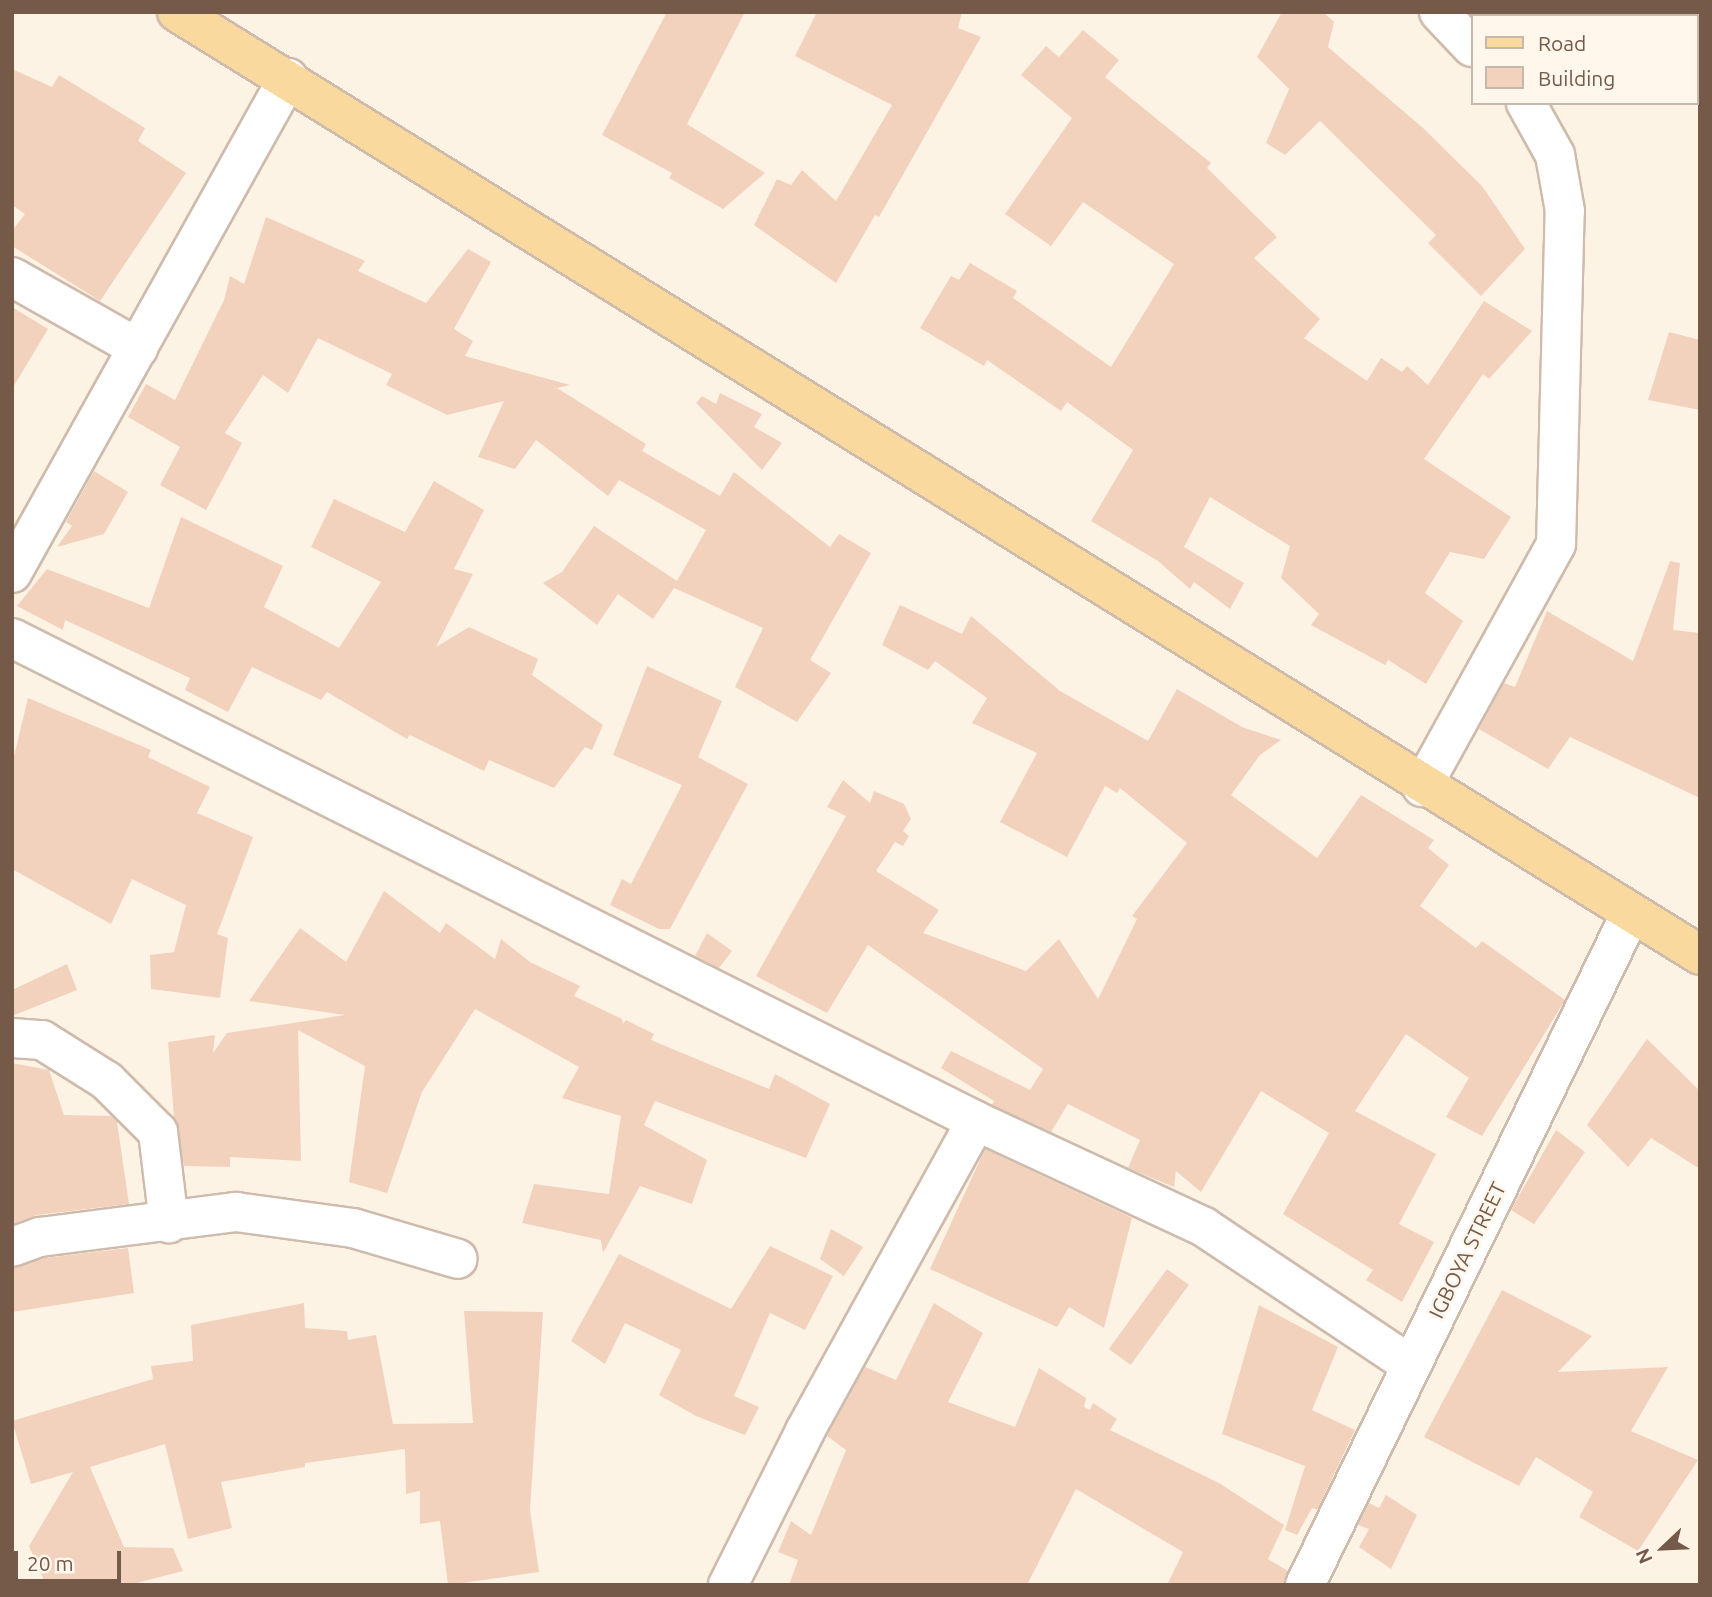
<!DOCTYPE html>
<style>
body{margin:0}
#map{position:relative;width:1712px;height:1597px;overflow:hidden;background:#fcf3e5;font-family:Ubuntu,sans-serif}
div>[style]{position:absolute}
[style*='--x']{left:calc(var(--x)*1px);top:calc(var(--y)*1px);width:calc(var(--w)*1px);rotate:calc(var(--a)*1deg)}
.building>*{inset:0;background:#f2d2bd;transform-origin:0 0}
.roads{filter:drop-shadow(2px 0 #cebbac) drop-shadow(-2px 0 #cebbac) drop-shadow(0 2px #cebbac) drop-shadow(0 -2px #cebbac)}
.minor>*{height:38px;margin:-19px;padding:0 19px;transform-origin:19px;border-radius:19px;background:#fff}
.major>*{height:38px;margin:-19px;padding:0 19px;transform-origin:19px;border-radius:19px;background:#fad99e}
span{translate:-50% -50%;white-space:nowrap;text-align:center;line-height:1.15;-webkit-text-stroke:5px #fff7ec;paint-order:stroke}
.street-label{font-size:21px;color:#755a4a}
.frame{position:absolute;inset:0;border:14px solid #755a4a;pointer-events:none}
.legend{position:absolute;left:1471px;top:14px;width:228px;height:91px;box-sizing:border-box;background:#fff7ec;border:2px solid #c8b8ab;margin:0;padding:9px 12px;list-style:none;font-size:21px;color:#755a4a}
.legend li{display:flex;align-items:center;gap:14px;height:35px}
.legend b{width:35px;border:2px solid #c8b8ab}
.north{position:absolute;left:1628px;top:1513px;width:70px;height:70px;-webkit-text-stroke:5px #fff7ec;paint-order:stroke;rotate:247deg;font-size:19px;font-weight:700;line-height:28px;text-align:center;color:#755a4a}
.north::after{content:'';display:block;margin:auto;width:24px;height:32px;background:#755a4a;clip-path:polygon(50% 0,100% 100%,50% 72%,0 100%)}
.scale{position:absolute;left:14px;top:1551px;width:107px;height:32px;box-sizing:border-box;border:4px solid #755a4a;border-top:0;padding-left:9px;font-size:21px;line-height:24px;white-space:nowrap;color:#755a4a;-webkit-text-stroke:5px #fff7ec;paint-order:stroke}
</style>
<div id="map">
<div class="building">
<i style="clip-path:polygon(667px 12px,745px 12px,687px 124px,765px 173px,723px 209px,669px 178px,672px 173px,602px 135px)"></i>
<i style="clip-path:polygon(817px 12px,962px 12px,958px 28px,981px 37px,879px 217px,875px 215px,836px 283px,754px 225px,777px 179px,791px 185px,802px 170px,836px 201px,892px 105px,795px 56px)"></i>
<i style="clip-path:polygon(1282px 12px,1323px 12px,1334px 22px,1328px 47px,1423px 128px,1482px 186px,1525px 249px,1481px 296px,1428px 243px,1436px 235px,1320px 121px,1285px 155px,1266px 143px,1289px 89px,1257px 57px)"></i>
<i style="clip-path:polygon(1083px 30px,1119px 60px,1105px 77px,1211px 163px,1207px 168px,1277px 237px,1254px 258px,1320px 319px,1304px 338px,1367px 381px,1381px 358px,1402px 372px,1407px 366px,1428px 385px,1484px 301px,1532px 331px,1489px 379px,1483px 374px,1424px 459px,1511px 517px,1484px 559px,1450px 552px,1425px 593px,1463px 621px,1426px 684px,1388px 660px,1385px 665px,1311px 625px,1319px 614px,1281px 578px,1290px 546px,1210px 497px,1184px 547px,1244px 583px,1230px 609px,1194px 582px,1190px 589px,1158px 561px,1091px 521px,1133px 450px,1067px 402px,1061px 411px,987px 360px,984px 366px,920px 328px,951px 276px,959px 280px,970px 263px,1017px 291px,1013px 298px,1111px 367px,1174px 264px,1083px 202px,1051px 246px,1005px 214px,1072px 118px,1021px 75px,1046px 46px,1059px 57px)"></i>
<i style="clip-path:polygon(12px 69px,52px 87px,59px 75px,145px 128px,138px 141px,186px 173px,100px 301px,12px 246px,12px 231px,25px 214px,12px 205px)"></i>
<i style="clip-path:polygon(266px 217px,365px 261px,358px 271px,426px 303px,468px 249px,491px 262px,454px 329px,473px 341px,465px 356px,570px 385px,557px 388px,646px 444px,642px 451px,720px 496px,734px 472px,830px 547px,839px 534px,871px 553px,810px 660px,831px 673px,797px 722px,735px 687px,763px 628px,674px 588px,653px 619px,618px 594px,597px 625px,543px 583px,562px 572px,594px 526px,677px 581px,706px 530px,619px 480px,608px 496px,536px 440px,515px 469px,478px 457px,504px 401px,447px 415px,386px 385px,392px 374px,318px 338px,288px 393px,263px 375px,225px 433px,242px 443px,206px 510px,160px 485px,180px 447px,128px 417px,146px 384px,175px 400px,224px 300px,230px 276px,244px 284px)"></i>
<i style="clip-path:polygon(12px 307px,48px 329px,12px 389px)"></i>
<i style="clip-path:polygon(1669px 332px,1700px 340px,1700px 410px,1648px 400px)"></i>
<i style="clip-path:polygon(720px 393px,762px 414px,754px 427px,782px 443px,762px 470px,696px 403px,702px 396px,716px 404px)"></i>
<i style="clip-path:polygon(94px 471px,128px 492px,104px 534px,57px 547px,72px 526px,66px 522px)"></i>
<i style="clip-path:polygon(434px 481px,484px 510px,454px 569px,473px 574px,436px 647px,469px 627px,538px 659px,532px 675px,603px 725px,592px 750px,585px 747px,554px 788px,489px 760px,484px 771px,410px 735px,407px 739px,327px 692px,321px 700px,252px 667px,228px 712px,185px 690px,190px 678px,65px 620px,63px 630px,17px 606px,47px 569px,149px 608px,181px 517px,283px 566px,264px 607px,339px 648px,381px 582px,311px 547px,334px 499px,405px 532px)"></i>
<i style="clip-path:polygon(1670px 561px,1680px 563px,1673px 630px,1700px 633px,1700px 798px,1570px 737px,1548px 769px,1479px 729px,1504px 683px,1515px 687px,1547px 611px,1633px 661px)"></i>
<i style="clip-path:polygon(900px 605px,962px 634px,971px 616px,1060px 691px,1148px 741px,1177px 689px,1242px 727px,1281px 740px,1260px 755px,1231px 795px,1317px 858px,1361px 795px,1434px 840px,1428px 848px,1449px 865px,1420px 906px,1476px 948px,1482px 941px,1565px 1000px,1482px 1136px,1446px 1117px,1469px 1078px,1406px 1034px,1355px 1111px,1436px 1154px,1399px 1224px,1434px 1242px,1402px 1302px,1366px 1280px,1373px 1270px,1283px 1214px,1329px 1133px,1261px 1091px,1201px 1192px,1176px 1171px,1174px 1187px,1128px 1168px,1140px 1140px,1068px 1104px,1051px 1132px,992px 1105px,994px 1101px,941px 1068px,951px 1051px,1030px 1090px,1043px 1069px,868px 945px,827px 1013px,756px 976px,846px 816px,827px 807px,843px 780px,870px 803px,874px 791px,904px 804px,911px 819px,903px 831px,909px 836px,903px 846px,895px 842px,876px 871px,939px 910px,923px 933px,1026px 971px,1059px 939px,1098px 999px,1137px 919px,1132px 916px,1187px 843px,1120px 788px,1117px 793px,1105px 786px,1067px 857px,1000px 822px,1037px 753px,972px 723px,987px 698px,935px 661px,928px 670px,882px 645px)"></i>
<i style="clip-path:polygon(647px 666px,722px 701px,698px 757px,748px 784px,670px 929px,659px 929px,610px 905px,622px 879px,631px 884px,682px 785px,613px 755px)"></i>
<i style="clip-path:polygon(28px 698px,151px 750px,148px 757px,210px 787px,197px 813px,253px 837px,217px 934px,228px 938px,220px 998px,151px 989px,150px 955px,174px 952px,186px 905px,132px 879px,111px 924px,12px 869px,12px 764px)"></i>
<i style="clip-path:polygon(384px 891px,440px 933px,446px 923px,495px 959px,501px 939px,530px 962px,580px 986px,574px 996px,622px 1019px,623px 1024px,626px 1020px,654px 1034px,651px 1040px,769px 1089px,775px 1074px,830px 1104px,806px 1158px,655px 1101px,644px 1125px,707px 1160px,692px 1204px,640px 1186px,603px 1253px,601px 1240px,522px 1223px,534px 1184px,609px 1194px,621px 1116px,562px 1098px,579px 1067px,475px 1009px,422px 1092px,387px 1193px,349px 1182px,365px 1066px,298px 1030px,301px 1161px,230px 1157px,230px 1167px,184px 1166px,174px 1117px,168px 1042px,215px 1035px,213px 1053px,227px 1033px,345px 1015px,249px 1001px,300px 928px,346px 962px)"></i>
<i style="clip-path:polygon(707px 933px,732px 951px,719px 968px,695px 956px)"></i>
<i style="clip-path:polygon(67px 964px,77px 990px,12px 1016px,12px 990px)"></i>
<i style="clip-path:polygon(1647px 1039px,1700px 1091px,1700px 1169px,1651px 1138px,1628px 1167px,1587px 1125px)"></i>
<i style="clip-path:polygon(12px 1063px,49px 1070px,64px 1115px,111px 1116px,117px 1122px,129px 1204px,37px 1215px,12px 1224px)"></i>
<i style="clip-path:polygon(1556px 1130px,1585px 1152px,1534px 1224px,1511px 1210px)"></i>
<i style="clip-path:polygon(985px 1149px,1132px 1218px,1104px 1328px,1069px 1307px,1057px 1327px,930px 1269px)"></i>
<i style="clip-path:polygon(831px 1229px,863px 1247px,844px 1276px,820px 1259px)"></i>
<i style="clip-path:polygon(770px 1246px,833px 1276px,805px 1330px,770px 1313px,734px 1396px,759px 1407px,745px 1435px,696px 1416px,659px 1395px,681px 1350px,625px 1323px,605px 1364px,571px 1341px,619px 1254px,731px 1309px)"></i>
<i style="clip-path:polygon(128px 1248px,134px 1293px,12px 1312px,12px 1268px,45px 1258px)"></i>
<i style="left:1167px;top:1269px;width:27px;height:99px;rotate:36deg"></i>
<i style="clip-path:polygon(1502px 1290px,1592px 1336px,1558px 1372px,1668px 1367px,1631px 1431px,1698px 1460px,1638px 1551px,1579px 1517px,1593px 1492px,1536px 1457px,1519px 1486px,1424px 1437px)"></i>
<i style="clip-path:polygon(304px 1303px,305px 1328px,347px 1331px,348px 1340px,376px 1335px,393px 1424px,473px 1423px,464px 1311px,543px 1312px,530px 1510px,539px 1572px,448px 1585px,440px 1521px,420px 1524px,420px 1491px,406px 1494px,405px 1449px,305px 1463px,305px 1467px,221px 1482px,232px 1528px,188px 1539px,165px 1444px,90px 1467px,124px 1547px,173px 1548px,183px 1571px,129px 1585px,46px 1585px,29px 1546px,73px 1472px,31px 1484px,12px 1421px,153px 1379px,151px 1366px,193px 1361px,191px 1325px)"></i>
<i style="clip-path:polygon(934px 1303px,983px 1333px,948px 1402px,1015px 1427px,1039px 1368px,1086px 1398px,1084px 1407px,1090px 1410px,1093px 1403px,1117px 1419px,1110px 1430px,1219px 1483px,1284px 1525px,1268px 1559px,1288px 1571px,1283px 1585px,1167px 1585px,1183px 1552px,1076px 1489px,1027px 1585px,789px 1585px,798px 1560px,778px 1552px,791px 1521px,811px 1535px,846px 1450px,827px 1436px,865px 1367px,896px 1380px)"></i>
<i style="clip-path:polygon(1259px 1305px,1338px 1347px,1312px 1410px,1355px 1430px,1317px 1510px,1312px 1508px,1297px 1535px,1285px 1530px,1305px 1466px,1222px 1434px)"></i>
<i style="clip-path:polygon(1386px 1495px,1417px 1515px,1391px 1569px,1359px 1547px,1369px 1529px,1358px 1525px,1369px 1503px,1379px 1508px)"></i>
</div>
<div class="roads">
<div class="minor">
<i style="--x:1439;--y:12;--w:48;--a:46.7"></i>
<i style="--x:12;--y:277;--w:145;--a:29.4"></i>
<i style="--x:12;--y:573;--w:567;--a:-60.86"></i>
<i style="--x:12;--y:638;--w:1078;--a:26.61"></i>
<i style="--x:976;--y:1121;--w:251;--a:24.9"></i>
<i style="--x:1204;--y:1227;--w:249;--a:33.7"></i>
<i style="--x:1422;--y:787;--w:277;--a:-61.1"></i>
<i style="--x:1556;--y:544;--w:333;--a:-88.5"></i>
<i style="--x:1565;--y:211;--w:57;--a:-100.1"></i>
<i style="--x:1555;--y:155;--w:60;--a:-119.1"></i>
<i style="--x:12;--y:1038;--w:30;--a:4"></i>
<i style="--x:42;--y:1040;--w:77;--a:32.2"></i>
<i style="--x:107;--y:1081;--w:72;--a:45"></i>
<i style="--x:158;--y:1132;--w:92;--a:83.1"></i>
<i style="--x:12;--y:1247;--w:30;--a:-20"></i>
<i style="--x:40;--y:1237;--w:198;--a:-7.3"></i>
<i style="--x:236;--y:1212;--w:118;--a:7.8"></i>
<i style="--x:353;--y:1228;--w:109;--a:16.4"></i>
<i style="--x:728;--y:1585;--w:172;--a:-63.4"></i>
<i style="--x:805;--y:1431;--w:354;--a:-61.1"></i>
<i style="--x:1305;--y:1585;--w:745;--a:-64.12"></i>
</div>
<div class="major">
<i style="--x:177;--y:12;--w:1791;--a:31.76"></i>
</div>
</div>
<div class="street-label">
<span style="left:1467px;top:1250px;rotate:-64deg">IGBOYA STREET</span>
</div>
<div class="frame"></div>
<ul class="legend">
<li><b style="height:9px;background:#fad99e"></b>Road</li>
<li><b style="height:19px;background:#f2d2bd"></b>Building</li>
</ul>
<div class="north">N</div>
<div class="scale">20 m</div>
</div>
